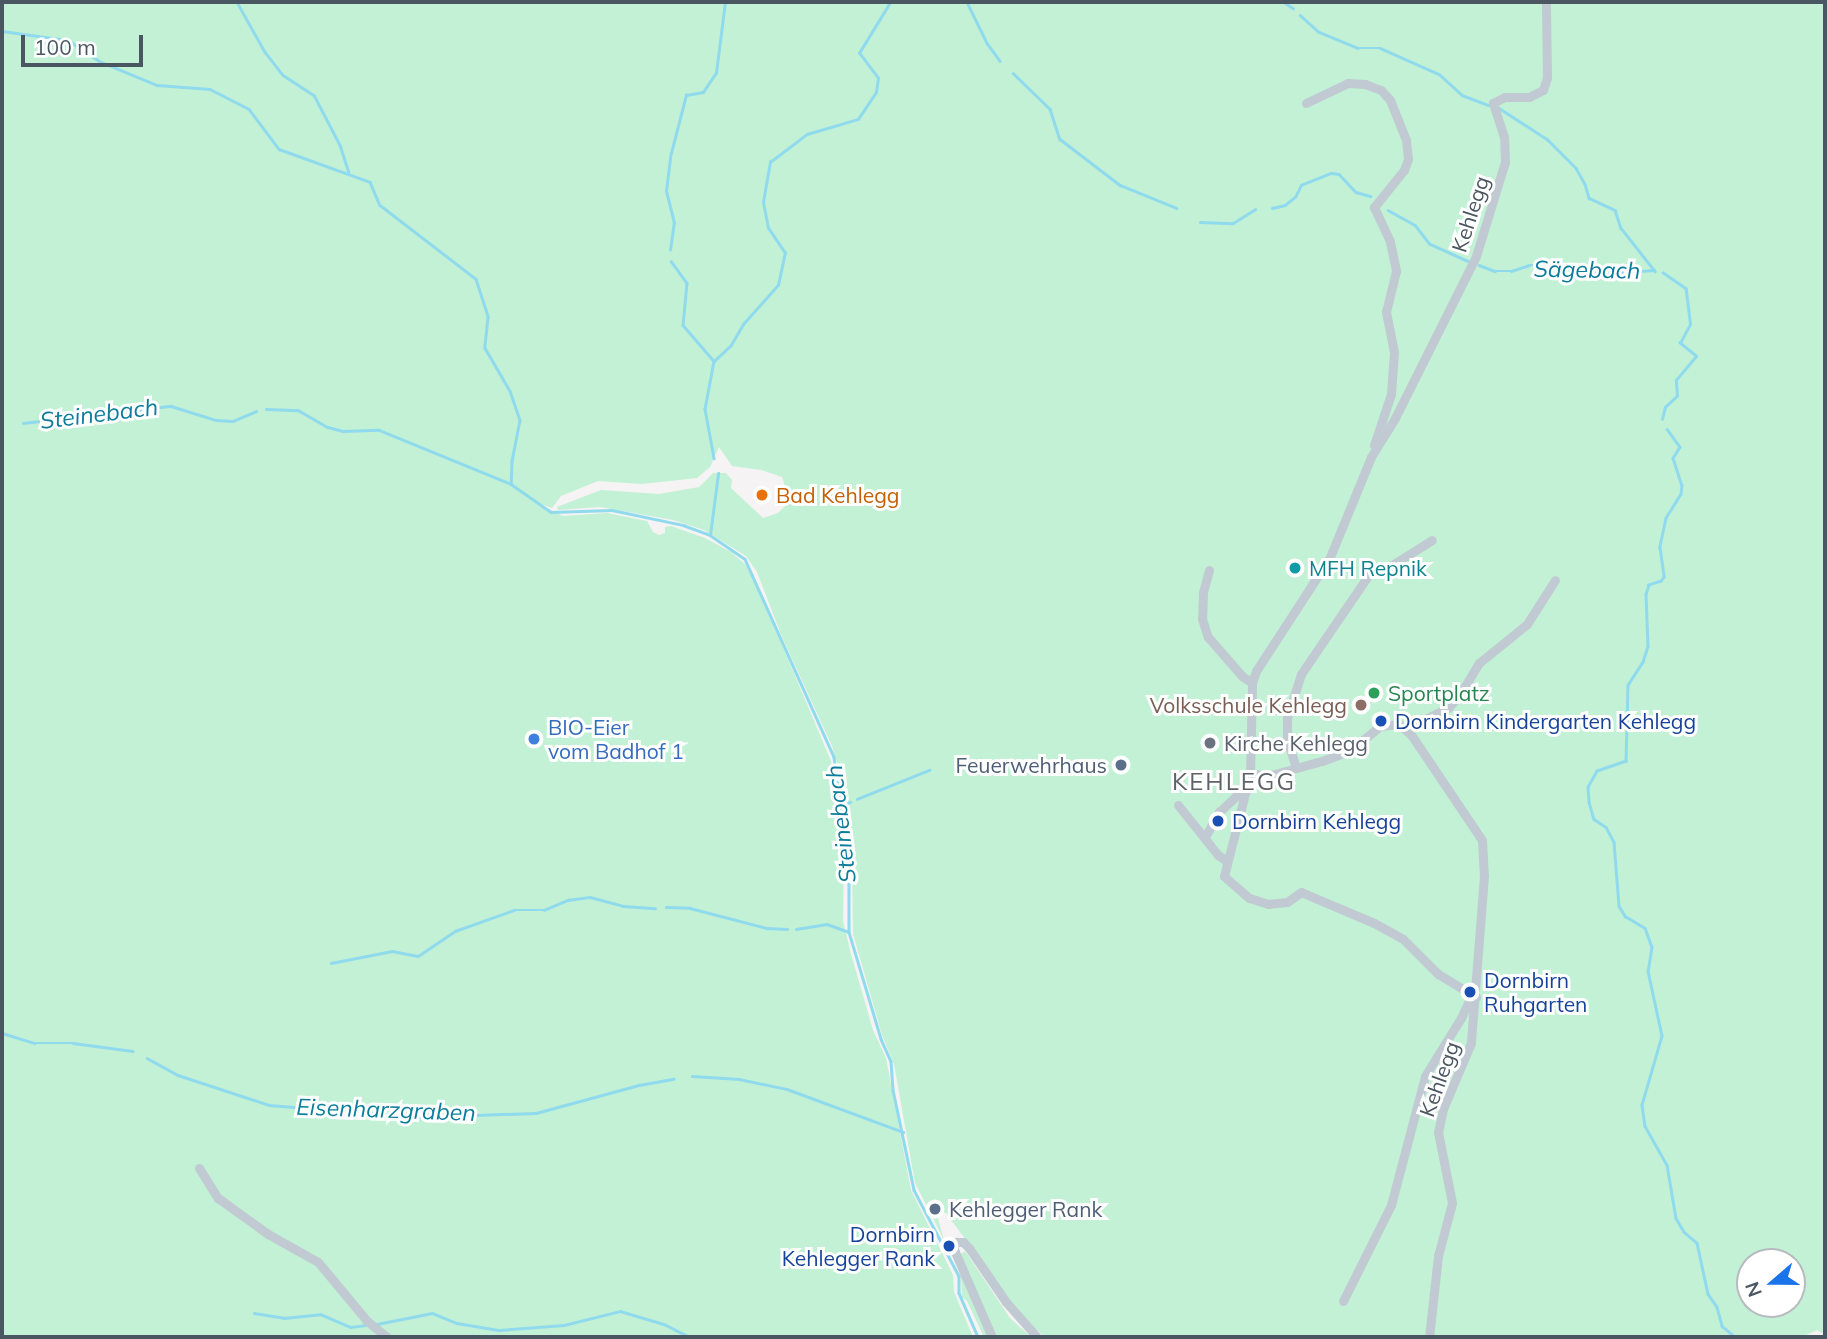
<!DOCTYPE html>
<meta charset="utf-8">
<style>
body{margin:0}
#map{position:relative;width:1827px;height:1339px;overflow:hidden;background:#f5f3f3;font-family:Mulish,sans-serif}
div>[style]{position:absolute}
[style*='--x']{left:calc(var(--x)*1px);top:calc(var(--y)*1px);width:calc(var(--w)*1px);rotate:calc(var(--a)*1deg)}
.green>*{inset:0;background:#c3f1d5}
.stream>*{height:2.5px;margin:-1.25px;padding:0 1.25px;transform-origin:1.25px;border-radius:1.25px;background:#90daee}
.street>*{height:9px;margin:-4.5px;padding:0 4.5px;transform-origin:4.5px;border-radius:4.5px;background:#c1cad2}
.dots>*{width:19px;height:19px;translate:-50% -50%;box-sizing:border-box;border:4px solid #fff;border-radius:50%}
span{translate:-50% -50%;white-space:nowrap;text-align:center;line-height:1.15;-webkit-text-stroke:6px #fff;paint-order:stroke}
.street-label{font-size:21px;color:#4a5661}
.food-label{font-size:21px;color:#c56008}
.left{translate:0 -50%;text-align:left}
.culture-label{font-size:21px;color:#0d838f}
.leisure-label{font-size:21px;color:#27864d}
.education-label{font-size:21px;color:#785e54}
.right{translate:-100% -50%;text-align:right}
.transit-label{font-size:21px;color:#164399}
.shop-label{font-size:21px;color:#366cbe}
.worship-label{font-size:21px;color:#5b616d}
.service-label{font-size:21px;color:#4e5e75}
.water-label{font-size:23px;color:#0c7c9b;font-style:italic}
.quarter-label{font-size:24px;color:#5f6368;letter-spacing:2px}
.frame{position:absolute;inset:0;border:4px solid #4a5661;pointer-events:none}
.north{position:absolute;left:1736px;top:1248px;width:70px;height:70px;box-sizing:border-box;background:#fff;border:2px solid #b7bbc0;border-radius:50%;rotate:250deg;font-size:19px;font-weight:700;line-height:28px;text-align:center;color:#4a5661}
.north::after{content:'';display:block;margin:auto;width:24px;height:32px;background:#1a73e8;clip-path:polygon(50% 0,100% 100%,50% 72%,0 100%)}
.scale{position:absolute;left:21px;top:35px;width:122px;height:32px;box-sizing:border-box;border:4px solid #4a5661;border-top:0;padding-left:9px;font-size:21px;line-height:24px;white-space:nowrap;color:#4a5661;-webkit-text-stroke:5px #fff;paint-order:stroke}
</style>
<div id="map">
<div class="green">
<i style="clip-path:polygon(evenodd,2px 2px,1825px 2px,1825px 1335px,1817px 1330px,1802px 1337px,1045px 1337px,1024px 1319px,946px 1213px,936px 1211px,944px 1240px,915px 1183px,894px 1064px,882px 1035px,853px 934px,852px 867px,840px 773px,832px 746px,782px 637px,757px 572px,746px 556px,704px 530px,673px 520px,623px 511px,600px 507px,558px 510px,557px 507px,601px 490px,659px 494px,699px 487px,713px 473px,726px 473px,732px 480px,731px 488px,763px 518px,778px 513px,790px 501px,782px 477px,761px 470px,732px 466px,719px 447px,710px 467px,697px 478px,642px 484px,598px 481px,561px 496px,552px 508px,532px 501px,563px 516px,607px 513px,647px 521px,653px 532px,659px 535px,665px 533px,665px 527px,671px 526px,705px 538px,731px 552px,745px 564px,758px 588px,831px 761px,844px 851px,843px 921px,851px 954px,873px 1030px,886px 1058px,911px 1190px,953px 1275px,954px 1292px,973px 1337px,2px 1337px,2px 2px,1750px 1262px,1792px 1262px,1792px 1304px,1750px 1304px,1750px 1262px)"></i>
<i style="clip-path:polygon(965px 1251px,1010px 1318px,1031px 1337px,984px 1337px,967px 1301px,962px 1297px,960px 1255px)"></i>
</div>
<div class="stream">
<i style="--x:237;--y:2;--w:57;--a:60.8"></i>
<i style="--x:265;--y:52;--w:29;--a:52"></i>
<i style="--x:283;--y:75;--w:37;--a:33"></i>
<i style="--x:314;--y:95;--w:56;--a:62.5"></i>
<i style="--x:340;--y:145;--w:28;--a:72"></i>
<i style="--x:967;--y:2;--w:46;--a:64"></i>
<i style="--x:987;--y:43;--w:22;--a:54"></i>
<i style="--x:1284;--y:2;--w:11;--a:34"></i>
<i style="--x:1300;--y:15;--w:25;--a:42"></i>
<i style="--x:1319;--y:32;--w:42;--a:22.3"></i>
<i style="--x:1358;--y:48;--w:22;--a:0"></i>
<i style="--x:1380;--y:48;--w:64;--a:23.8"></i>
<i style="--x:1439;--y:74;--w:31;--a:42"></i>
<i style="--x:1462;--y:95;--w:28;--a:21"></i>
<i style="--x:2;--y:31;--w:67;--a:7.8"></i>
<i style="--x:68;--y:40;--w:40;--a:34"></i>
<i style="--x:101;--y:62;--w:61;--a:22.3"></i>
<i style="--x:157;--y:85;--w:53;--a:4.3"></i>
<i style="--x:210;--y:89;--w:44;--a:27.1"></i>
<i style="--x:249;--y:109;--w:50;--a:53.1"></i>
<i style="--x:279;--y:149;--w:97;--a:19.9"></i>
<i style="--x:370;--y:182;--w:25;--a:67"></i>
<i style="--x:380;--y:205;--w:121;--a:37.6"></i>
<i style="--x:476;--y:279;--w:40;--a:72"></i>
<i style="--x:488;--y:317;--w:31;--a:96"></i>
<i style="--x:485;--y:348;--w:50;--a:59.8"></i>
<i style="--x:510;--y:391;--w:31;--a:71"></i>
<i style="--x:520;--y:420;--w:42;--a:101"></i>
<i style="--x:512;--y:461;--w:23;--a:92"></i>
<i style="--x:1013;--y:73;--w:52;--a:44.2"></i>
<i style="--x:1050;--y:109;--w:32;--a:72"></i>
<i style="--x:1060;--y:139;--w:76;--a:37.5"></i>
<i style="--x:1120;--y:185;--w:61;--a:22"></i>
<i style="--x:1499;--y:108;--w:57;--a:32.9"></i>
<i style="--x:1547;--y:139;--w:41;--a:45"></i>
<i style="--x:1576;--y:168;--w:18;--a:61"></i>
<i style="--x:1585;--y:184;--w:15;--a:74"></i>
<i style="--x:1589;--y:198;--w:29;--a:25"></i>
<i style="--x:1615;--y:210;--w:19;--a:72"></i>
<i style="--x:1621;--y:228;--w:55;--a:51.7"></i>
<i style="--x:1272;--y:208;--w:13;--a:-13"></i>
<i style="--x:1285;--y:205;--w:13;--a:-39"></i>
<i style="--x:1295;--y:197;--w:13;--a:-63"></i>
<i style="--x:1301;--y:185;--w:32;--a:-22"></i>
<i style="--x:1331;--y:173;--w:8;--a:7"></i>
<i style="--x:1339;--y:174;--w:25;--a:47"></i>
<i style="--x:1356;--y:192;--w:15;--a:16"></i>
<i style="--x:1388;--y:210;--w:31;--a:29"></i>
<i style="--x:1415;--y:225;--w:24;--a:52"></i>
<i style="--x:1430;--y:244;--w:42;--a:24.1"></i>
<i style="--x:1200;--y:222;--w:33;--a:2"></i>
<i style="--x:1233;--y:223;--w:26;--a:-32"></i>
<i style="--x:670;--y:250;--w:27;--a:-82"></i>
<i style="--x:674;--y:223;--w:33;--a:-104"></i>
<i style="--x:666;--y:191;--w:38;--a:-83"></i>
<i style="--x:671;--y:153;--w:60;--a:-75.5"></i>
<i style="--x:686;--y:95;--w:17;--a:-10"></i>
<i style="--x:703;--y:92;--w:23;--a:-56"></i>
<i style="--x:716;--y:73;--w:72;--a:-82.8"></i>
<i style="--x:671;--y:261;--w:27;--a:54"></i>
<i style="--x:687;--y:283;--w:42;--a:95.4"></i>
<i style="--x:683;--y:325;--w:48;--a:49.3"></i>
<i style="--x:714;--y:361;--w:49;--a:100.6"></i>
<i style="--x:705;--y:409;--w:50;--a:79.6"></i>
<i style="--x:1479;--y:265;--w:17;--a:21"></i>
<i style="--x:1495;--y:271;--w:16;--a:0"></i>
<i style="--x:1511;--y:271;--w:19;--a:-18"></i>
<i style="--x:1529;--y:265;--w:18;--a:0"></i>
<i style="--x:1547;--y:265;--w:54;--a:9.6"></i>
<i style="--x:1600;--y:274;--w:54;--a:-4.2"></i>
<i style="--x:714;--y:361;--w:23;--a:-43"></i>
<i style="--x:731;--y:345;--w:24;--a:-60"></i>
<i style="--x:743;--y:324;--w:52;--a:-48.1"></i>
<i style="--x:778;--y:285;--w:33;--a:-78"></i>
<i style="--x:785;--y:253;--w:30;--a:-124"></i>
<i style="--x:768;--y:228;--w:26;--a:-101"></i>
<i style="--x:763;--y:202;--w:41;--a:-80.1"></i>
<i style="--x:770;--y:162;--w:46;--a:-37.1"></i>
<i style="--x:807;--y:134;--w:53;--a:-16.4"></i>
<i style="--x:858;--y:119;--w:32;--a:-56"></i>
<i style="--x:876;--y:92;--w:14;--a:-82"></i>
<i style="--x:878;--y:78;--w:31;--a:-127"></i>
<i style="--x:859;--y:53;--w:57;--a:-58.5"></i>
<i style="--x:266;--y:409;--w:32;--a:2"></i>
<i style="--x:298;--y:410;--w:34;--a:30"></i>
<i style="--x:328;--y:427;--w:16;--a:15"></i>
<i style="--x:343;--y:431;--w:36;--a:-2"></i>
<i style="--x:379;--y:430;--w:143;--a:22.2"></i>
<i style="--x:511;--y:484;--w:49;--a:35"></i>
<i style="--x:551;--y:512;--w:61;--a:-1.9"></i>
<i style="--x:612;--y:510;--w:73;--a:11.9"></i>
<i style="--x:683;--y:525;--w:29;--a:20"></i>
<i style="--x:710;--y:535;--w:42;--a:34.4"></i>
<i style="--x:745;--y:559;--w:217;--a:65.8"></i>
<i style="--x:834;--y:757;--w:103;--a:81.6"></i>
<i style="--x:849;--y:859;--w:73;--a:90"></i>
<i style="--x:849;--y:932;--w:112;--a:73.3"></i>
<i style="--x:881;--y:1039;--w:24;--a:66"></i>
<i style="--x:891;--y:1061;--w:29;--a:86"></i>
<i style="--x:893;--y:1090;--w:102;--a:78.1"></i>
<i style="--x:914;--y:1190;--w:97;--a:62.4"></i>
<i style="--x:959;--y:1276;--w:17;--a:90"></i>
<i style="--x:959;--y:1293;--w:48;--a:66.6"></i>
<i style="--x:1662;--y:419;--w:12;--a:-76"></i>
<i style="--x:1665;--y:407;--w:16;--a:-43"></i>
<i style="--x:1677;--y:396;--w:16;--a:-94"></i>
<i style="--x:1676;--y:380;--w:31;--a:-50"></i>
<i style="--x:1696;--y:356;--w:21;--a:-141"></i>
<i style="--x:1680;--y:343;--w:21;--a:-62"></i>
<i style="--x:1690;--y:324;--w:35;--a:-97"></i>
<i style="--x:1686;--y:289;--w:28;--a:-145"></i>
<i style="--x:23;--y:423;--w:149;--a:-6.6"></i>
<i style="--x:171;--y:406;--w:47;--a:17.3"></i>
<i style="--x:216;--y:420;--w:17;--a:3"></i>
<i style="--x:233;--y:421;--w:25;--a:-23"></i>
<i style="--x:1667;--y:429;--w:22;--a:54"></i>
<i style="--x:1680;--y:447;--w:13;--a:122"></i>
<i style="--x:1673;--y:458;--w:28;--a:72"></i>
<i style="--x:1682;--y:485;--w:9;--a:96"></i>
<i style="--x:1681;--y:494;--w:28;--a:122"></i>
<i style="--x:1666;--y:518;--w:30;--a:102"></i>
<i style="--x:1660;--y:547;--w:30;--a:82"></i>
<i style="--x:1664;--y:577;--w:5;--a:127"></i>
<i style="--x:1661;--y:581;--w:13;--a:162"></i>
<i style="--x:1649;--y:585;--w:9;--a:108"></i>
<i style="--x:1646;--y:594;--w:52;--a:87.8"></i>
<i style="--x:1648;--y:646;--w:17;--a:107"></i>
<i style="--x:1643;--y:662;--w:27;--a:123"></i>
<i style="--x:1628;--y:685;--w:76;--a:91.5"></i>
<i style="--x:1626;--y:761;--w:31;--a:161"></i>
<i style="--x:1597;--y:771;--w:18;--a:119"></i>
<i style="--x:1588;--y:787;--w:15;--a:86"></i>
<i style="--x:1589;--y:802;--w:18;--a:74"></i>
<i style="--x:1594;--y:819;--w:14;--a:34"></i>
<i style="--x:1606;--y:827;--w:17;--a:62"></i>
<i style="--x:1614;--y:842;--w:64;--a:85.5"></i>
<i style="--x:1619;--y:906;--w:12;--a:59"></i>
<i style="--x:1625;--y:916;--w:23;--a:31"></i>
<i style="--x:1645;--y:928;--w:20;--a:70"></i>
<i style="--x:1652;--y:947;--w:24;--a:99"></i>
<i style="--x:1648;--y:971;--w:66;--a:77.8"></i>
<i style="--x:1662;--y:1036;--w:72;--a:106.2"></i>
<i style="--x:1642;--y:1105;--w:21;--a:82"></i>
<i style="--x:1645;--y:1126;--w:45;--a:60.6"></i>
<i style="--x:1667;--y:1165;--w:54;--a:80.4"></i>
<i style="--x:1676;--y:1218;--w:16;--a:60"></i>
<i style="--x:1684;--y:1232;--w:17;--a:40"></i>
<i style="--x:1697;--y:1243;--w:52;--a:77.8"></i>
<i style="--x:1708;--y:1294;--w:16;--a:55"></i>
<i style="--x:1717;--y:1307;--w:20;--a:75"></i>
<i style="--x:1722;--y:1326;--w:17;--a:40"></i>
<i style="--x:710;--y:535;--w:62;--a:-82.5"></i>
<i style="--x:857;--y:799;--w:78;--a:-21.9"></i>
<i style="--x:841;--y:806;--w:10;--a:-24"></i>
<i style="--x:666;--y:907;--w:24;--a:2"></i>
<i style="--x:690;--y:908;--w:80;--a:14.6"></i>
<i style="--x:767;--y:928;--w:20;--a:3"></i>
<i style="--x:796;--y:929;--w:31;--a:-9"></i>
<i style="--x:827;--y:924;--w:23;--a:20"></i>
<i style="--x:331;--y:963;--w:62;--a:-11.1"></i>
<i style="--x:392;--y:951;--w:26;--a:11"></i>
<i style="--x:418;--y:956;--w:45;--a:-34"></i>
<i style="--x:455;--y:931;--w:63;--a:-19.6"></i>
<i style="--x:514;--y:910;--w:30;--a:0"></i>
<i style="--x:544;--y:910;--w:26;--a:-23"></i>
<i style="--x:568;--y:900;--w:22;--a:-8"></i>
<i style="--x:590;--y:897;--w:34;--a:15"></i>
<i style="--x:623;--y:906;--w:32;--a:4"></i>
<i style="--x:2;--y:1033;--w:34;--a:17"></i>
<i style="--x:34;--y:1043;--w:39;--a:0"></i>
<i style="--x:73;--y:1043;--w:60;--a:7.7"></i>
<i style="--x:147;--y:1058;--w:35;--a:29"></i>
<i style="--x:178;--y:1075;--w:96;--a:18.2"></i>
<i style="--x:269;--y:1105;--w:151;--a:4.5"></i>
<i style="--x:420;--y:1117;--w:116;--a:-2"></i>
<i style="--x:536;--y:1113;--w:107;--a:-15.2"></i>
<i style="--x:639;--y:1085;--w:35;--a:-10"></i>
<i style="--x:692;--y:1076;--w:47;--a:3.7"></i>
<i style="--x:739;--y:1079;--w:49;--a:11.8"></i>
<i style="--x:787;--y:1089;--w:124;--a:20.3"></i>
<i style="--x:254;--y:1313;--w:30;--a:9"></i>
<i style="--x:284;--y:1318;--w:36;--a:-6"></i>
<i style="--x:320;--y:1314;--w:33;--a:23"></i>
<i style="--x:350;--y:1327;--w:17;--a:-7"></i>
<i style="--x:377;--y:1324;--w:56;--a:-11.3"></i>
<i style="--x:432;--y:1313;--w:27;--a:22"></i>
<i style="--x:457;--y:1323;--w:43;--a:9.5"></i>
<i style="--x:499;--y:1330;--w:65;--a:-4.4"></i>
<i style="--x:564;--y:1325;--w:58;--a:-14"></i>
<i style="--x:620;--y:1311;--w:46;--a:16.5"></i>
<i style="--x:664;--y:1324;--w:28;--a:27"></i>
</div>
<div class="street">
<i style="--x:1306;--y:103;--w:47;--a:-25.5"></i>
<i style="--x:1348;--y:83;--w:17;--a:3"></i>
<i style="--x:1365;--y:84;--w:17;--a:21"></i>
<i style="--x:1381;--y:90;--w:13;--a:48"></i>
<i style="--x:1390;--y:100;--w:43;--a:68.2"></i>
<i style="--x:1406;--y:140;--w:19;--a:84"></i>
<i style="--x:1408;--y:159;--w:12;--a:110"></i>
<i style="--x:1404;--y:170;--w:48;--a:129"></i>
<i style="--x:1374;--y:207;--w:38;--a:65"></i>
<i style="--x:1390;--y:242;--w:30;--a:78"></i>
<i style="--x:1396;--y:271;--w:42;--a:103.7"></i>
<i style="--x:1386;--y:312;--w:41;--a:78.7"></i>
<i style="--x:1394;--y:352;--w:42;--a:94.1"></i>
<i style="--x:1391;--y:394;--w:54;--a:108.4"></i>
<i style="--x:1209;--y:570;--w:24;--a:105"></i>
<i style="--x:1203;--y:593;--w:26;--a:92"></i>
<i style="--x:1202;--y:619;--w:19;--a:72"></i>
<i style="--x:1208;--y:637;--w:52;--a:48.9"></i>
<i style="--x:1242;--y:676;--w:12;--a:35"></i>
<i style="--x:1406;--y:728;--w:47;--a:-25.5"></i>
<i style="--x:1448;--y:708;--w:16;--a:-47"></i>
<i style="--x:1459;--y:696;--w:39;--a:-59"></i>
<i style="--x:1479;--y:663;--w:62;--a:-39.1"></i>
<i style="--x:1527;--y:624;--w:52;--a:-57.5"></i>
<i style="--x:1296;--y:768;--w:30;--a:-107"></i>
<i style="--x:1287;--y:739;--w:21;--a:-90"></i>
<i style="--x:1287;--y:718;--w:46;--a:-72.3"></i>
<i style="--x:1301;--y:674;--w:122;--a:-55.7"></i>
<i style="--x:1370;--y:573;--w:23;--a:-20"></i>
<i style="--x:1392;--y:565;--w:47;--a:-32"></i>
<i style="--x:1250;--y:774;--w:21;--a:3"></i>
<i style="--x:1271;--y:775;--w:53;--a:-15.4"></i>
<i style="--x:1322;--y:761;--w:30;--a:-20"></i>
<i style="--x:1350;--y:751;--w:39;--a:-40"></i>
<i style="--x:1380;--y:726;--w:19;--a:-6"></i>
<i style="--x:1399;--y:724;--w:18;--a:43"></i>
<i style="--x:1412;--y:736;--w:125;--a:56.1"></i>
<i style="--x:1482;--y:840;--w:36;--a:87"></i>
<i style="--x:1484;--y:876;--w:168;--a:94.5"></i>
<i style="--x:1471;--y:1043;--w:72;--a:113"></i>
<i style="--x:1443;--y:1109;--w:24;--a:102"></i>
<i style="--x:1438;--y:1132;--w:72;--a:78.8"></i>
<i style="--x:1452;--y:1203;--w:55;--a:104.8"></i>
<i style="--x:1438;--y:1256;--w:81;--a:96.3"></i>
<i style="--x:1178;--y:805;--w:64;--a:51.3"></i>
<i style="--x:1218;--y:855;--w:11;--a:34"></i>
<i style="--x:1205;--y:837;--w:29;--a:-61"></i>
<i style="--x:1219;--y:812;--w:40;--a:-43"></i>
<i style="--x:1476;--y:997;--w:44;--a:-148.8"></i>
<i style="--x:1438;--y:974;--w:49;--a:-135"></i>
<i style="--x:1403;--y:939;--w:33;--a:-151"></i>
<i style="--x:1374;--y:923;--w:79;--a:-157"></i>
<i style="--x:1301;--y:892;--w:17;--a:144"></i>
<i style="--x:1287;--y:902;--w:19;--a:174"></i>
<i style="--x:1268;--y:904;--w:20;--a:-162"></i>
<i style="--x:1249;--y:898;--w:33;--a:-139"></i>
<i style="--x:1224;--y:876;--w:105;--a:-75.7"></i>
<i style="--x:1250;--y:774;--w:91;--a:-88.7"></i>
<i style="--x:1252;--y:683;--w:13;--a:-72"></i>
<i style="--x:1256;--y:671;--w:136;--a:-57"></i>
<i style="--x:1330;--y:557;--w:108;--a:-67.7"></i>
<i style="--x:1371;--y:457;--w:46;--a:-58.4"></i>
<i style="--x:1395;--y:418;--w:181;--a:-63.4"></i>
<i style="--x:1476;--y:256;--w:98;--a:-72.9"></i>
<i style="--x:1505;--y:162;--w:25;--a:-92"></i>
<i style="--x:1504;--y:137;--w:36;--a:-108"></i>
<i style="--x:1493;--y:103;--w:13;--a:-27"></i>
<i style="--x:1505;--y:97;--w:24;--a:0"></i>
<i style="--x:1529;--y:97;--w:16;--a:-27"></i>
<i style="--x:1543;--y:90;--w:13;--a:-72"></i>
<i style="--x:1547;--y:78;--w:76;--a:-90.8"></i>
<i style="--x:199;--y:1168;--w:36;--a:58"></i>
<i style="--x:218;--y:1198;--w:62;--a:35.8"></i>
<i style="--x:268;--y:1234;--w:57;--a:29.2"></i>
<i style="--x:318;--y:1262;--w:77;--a:50.3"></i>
<i style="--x:367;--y:1321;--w:26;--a:39"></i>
<i style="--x:1343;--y:1301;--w:107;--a:-63.4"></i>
<i style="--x:1391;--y:1205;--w:133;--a:-75.2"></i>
<i style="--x:1425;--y:1076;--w:68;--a:-58.2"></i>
<i style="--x:1461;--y:1018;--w:23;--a:-65"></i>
<i style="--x:992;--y:1337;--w:93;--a:-113.5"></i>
<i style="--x:955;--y:1252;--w:6;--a:-108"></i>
<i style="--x:953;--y:1246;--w:6;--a:-45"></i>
<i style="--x:957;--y:1242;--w:6;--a:0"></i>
<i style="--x:963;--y:1242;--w:8;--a:45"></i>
<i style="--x:969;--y:1248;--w:65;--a:55.6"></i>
<i style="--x:1006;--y:1302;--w:47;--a:48.5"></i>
</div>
<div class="dots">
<i style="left:762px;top:495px;background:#e8710a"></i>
<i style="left:1295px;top:568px;background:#0f9aa8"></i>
<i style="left:1374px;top:693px;background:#2e9e5b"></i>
<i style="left:1361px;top:705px;background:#8d6e63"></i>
<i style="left:1381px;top:721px;background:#1a4fb4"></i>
<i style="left:534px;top:739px;background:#3f7fe0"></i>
<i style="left:1210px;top:743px;background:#6b7280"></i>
<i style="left:1121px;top:765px;background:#5c6f8a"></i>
<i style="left:1218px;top:821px;background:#1a4fb4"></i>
<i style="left:1470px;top:992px;background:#1a4fb4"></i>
<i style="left:935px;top:1209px;background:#5c6f8a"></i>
<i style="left:949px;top:1246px;background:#1a4fb4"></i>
</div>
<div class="street-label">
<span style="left:1470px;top:214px;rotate:-72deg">Kehlegg</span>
<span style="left:1439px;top:1079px;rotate:-70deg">Kehlegg</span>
</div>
<div class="food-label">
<span class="left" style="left:776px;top:495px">Bad Kehlegg</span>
</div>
<div class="culture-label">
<span class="left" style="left:1309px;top:568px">MFH Repnik</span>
</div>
<div class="leisure-label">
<span class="left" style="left:1388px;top:693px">Sportplatz</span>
</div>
<div class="education-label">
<span class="right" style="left:1347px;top:705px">Volksschule Kehlegg</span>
</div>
<div class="transit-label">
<span class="left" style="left:1395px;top:721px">Dornbirn Kindergarten Kehlegg</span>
<span class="left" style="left:1232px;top:821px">Dornbirn Kehlegg</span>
<span class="left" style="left:1484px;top:992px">Dornbirn<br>Ruhgarten</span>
<span class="right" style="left:935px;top:1246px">Dornbirn<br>Kehlegger Rank</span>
</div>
<div class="shop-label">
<span class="left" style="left:548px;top:739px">BIO-Eier<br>vom Badhof 1</span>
</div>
<div class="worship-label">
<span class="left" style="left:1224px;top:743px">Kirche Kehlegg</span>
</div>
<div class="service-label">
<span class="right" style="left:1107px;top:765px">Feuerwehrhaus</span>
<span class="left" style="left:949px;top:1209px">Kehlegger Rank</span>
</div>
<div class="water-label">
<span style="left:1587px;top:270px;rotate:1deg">Sägebach</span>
<span style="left:99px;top:414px;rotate:-7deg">Steinebach</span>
<span style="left:841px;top:824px;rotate:-97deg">Steinebach</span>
<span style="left:386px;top:1110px;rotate:2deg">Eisenharzgraben</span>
</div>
<div class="quarter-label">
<span style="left:1234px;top:782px">KEHLEGG</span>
</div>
<div class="frame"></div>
<div class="north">N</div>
<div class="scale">100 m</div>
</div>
